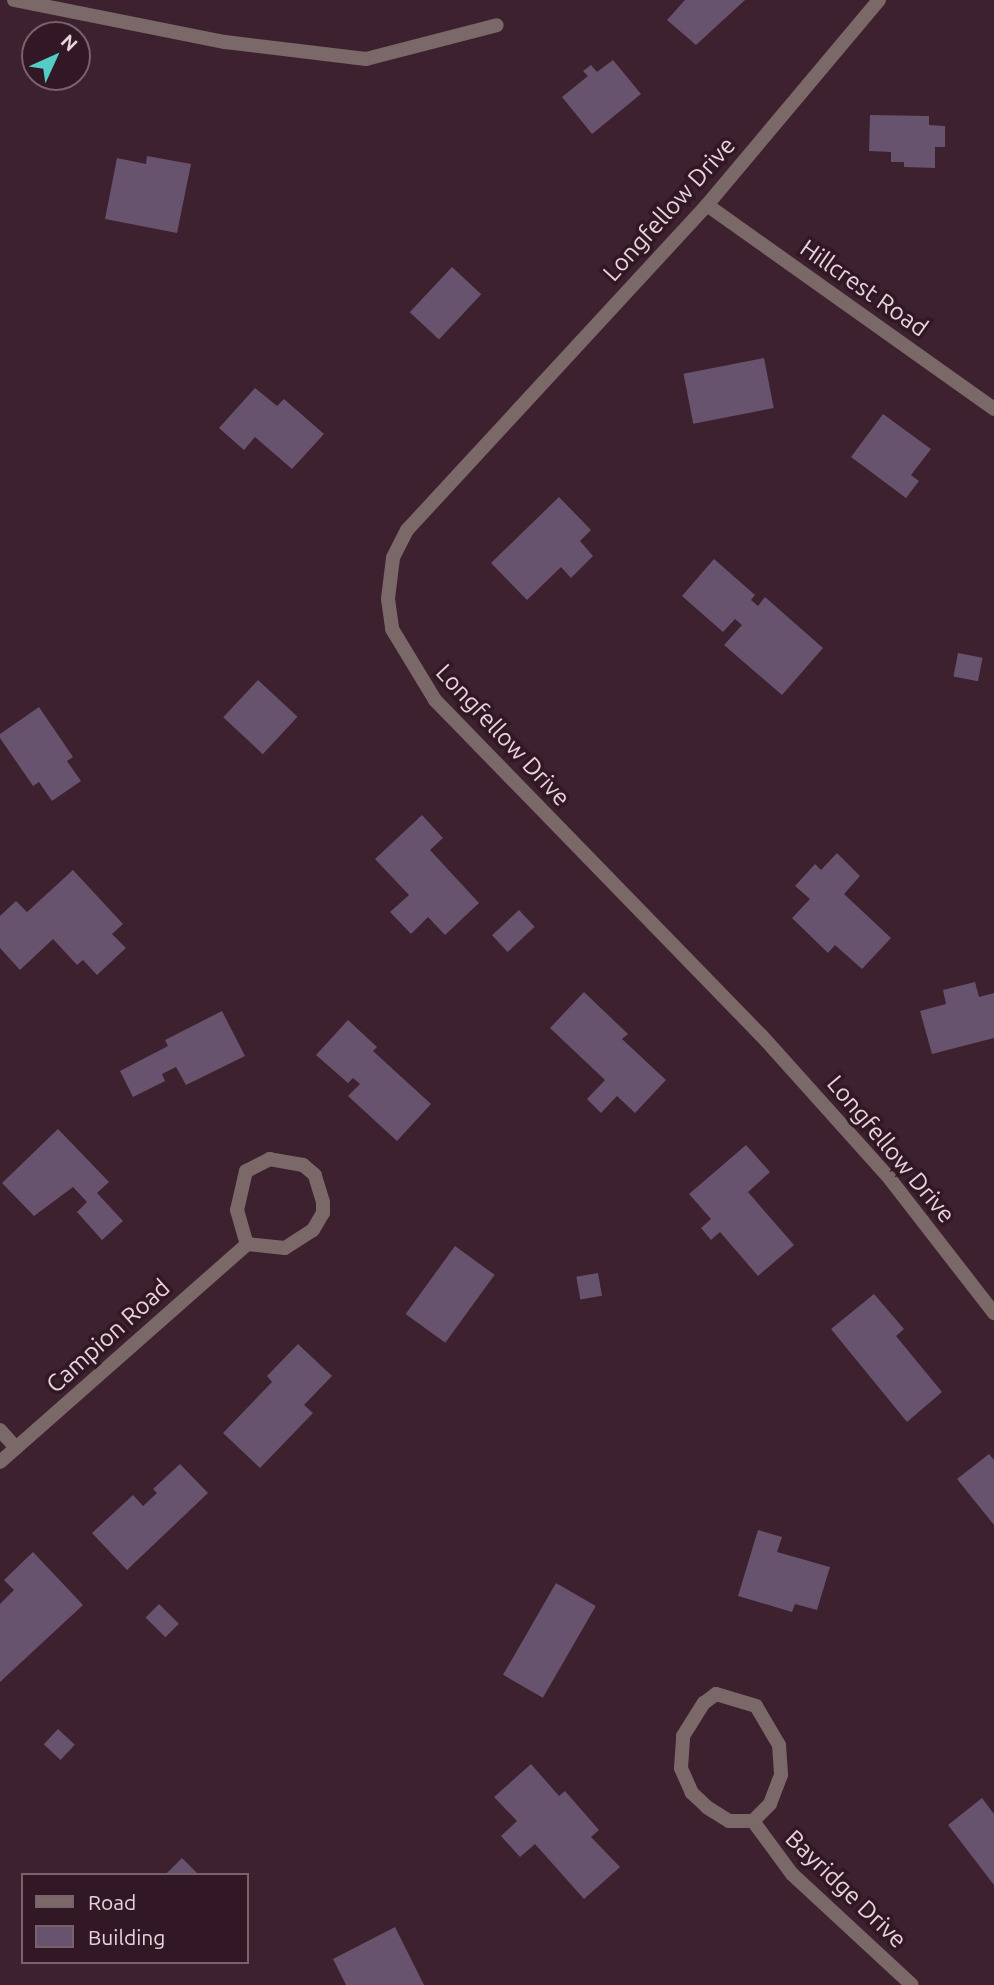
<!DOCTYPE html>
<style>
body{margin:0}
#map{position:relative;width:994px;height:1985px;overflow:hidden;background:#3d212e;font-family:Ubuntu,sans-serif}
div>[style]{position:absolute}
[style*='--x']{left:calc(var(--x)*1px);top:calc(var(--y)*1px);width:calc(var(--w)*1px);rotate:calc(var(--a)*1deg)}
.building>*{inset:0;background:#67536d;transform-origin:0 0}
.street>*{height:14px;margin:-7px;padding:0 7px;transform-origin:7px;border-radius:7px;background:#7a6968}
span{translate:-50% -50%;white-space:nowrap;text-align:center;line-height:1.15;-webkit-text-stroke:7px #321724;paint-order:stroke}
.street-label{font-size:24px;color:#e7d3db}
.legend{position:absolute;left:21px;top:1873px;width:228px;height:91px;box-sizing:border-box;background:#321724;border:2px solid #7a626d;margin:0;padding:9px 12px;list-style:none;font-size:21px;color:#e7d3db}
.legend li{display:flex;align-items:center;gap:14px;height:35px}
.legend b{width:35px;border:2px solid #7a626d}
.north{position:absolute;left:21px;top:21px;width:70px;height:70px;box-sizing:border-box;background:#321724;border:2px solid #7a626d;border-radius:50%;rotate:45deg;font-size:19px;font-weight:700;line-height:28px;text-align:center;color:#e7d3db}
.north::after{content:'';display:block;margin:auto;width:24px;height:32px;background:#54cdc8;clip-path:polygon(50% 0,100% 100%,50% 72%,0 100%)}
</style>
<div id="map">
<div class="building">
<i style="clip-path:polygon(685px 0,745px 0,696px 45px,667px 20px)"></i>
<i style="clip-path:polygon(613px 60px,641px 94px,592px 134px,562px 97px,588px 76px,583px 71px,591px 65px,597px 72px)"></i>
<i style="clip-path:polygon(870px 115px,929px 116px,929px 125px,945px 126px,945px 147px,935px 147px,935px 168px,904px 167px,904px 162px,891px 162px,891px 152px,869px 151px)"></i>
<i style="clip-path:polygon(147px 156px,191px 164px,177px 233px,105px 219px,117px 158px,146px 164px)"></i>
<i style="left:452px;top:267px;width:40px;height:62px;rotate:43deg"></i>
<i style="left:764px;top:358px;width:51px;height:82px;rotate:79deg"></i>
<i style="clip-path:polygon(255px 388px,277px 406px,284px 399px,324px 434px,292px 469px,255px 437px,244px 450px,219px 428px)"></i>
<i style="clip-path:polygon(883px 414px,931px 449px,911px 475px,919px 481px,906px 498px,851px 457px)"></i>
<i style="clip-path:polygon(559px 497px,591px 530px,580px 541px,593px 556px,571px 578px,561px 567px,527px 600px,491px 563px)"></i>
<i style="clip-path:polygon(714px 559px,755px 595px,751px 600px,758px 606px,765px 597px,823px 648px,782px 695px,724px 645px,742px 625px,735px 619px,723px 632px,682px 596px)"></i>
<i style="left:958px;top:653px;width:25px;height:24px;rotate:11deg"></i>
<i style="left:258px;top:680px;width:54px;height:51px;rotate:43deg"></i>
<i style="clip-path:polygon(39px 707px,73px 757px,67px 761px,81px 781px,52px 801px,39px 782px,33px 786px,0 738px,0 734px)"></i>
<i style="clip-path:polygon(422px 815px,443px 838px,430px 850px,479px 903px,445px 935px,428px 917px,411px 934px,390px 912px,409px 895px,375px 859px)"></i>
<i style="clip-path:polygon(837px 853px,860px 876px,844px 894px,891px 938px,862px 969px,835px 945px,828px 953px,792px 918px,810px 899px,795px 886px,815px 864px,821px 870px)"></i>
<i style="clip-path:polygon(73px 870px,123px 924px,112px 934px,126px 948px,97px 975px,83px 960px,77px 965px,53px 939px,20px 970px,0 948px,0 916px,16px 901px,27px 912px)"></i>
<i style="left:519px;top:910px;width:23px;height:37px;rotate:47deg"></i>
<i style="clip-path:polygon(975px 982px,979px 997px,994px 993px,994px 1038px,932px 1054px,920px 1011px,946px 1004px,943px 990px)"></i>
<i style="clip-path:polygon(584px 992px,628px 1034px,622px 1039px,666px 1080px,635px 1113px,617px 1096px,601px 1113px,587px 1099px,605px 1080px,550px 1028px)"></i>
<i style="clip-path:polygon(222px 1011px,245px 1056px,186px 1085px,176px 1067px,162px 1074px,165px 1081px,133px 1097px,120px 1071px,168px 1046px,165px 1040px)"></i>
<i style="clip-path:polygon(348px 1020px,377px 1047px,373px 1051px,431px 1104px,397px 1141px,348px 1096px,360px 1084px,353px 1078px,348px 1083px,316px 1055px)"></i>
<i style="clip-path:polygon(58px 1129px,109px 1182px,97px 1193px,123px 1221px,102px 1240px,77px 1212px,87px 1202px,73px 1187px,34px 1216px,2px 1183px)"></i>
<i style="clip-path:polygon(746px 1145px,770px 1172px,748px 1192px,794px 1245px,758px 1276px,720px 1232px,711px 1240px,701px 1228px,711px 1219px,689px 1194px)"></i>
<i style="left:455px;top:1246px;width:49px;height:84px;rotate:36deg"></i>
<i style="left:598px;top:1273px;width:23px;height:22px;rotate:80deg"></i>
<i style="clip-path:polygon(874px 1294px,904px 1329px,896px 1336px,942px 1392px,907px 1422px,831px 1329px)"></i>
<i style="clip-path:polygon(298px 1344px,332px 1376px,304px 1405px,313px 1413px,260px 1468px,223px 1433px,272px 1382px,267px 1376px)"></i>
<i style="clip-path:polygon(989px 1454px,994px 1460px,994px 1525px,957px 1479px)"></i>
<i style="clip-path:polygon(180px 1464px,208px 1493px,127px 1570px,92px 1533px,133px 1495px,143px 1506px,157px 1493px,153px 1489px)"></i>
<i style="clip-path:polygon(758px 1530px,782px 1537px,777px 1552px,830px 1567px,817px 1610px,795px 1604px,792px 1612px,738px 1596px)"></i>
<i style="clip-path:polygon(33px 1552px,83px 1605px,0 1682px,0 1604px,14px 1590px,4px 1580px)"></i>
<i style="left:556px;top:1583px;width:46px;height:106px;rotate:30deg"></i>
<i style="left:159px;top:1604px;width:28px;height:19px;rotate:45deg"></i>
<i style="left:58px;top:1729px;width:23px;height:21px;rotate:43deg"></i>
<i style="clip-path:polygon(531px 1764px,559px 1796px,565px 1791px,599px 1830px,591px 1837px,620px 1867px,584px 1899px,535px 1844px,520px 1857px,501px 1836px,517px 1821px,494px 1797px)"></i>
<i style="clip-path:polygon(982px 1798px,994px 1814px,994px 1885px,948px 1825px)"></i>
<i style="clip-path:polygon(182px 1858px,199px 1875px,165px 1875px)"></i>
<i style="clip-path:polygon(395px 1927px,424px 1985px,346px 1985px,333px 1959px)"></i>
</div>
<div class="street">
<i style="--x:14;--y:0;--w:215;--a:11.3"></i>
<i style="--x:225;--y:42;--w:142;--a:6.9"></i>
<i style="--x:366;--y:59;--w:135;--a:-14.5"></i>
<i style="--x:879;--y:0;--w:268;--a:130"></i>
<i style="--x:707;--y:205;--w:442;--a:132.7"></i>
<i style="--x:407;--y:530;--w:31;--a:117"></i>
<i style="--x:393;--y:558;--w:41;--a:97"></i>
<i style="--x:388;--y:599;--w:30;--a:82"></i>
<i style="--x:392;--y:629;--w:83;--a:58.8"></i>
<i style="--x:435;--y:700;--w:467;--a:45.8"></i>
<i style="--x:761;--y:1035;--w:193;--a:48.1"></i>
<i style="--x:890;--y:1179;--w:170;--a:52.2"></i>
<i style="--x:707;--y:205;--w:352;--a:35.4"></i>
<i style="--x:0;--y:1430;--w:24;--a:48"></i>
<i style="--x:0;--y:1462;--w:329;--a:-41.4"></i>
<i style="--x:247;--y:1244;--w:38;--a:6"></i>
<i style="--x:285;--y:1248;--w:33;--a:-33"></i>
<i style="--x:313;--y:1230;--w:20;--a:-60"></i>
<i style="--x:323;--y:1213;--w:11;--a:-90"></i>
<i style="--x:323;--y:1202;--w:28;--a:-107"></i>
<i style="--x:315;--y:1175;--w:16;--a:-140"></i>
<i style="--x:303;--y:1165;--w:34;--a:-170"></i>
<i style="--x:270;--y:1159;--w:27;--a:153"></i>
<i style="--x:246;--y:1171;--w:40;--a:103"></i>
<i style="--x:237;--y:1210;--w:35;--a:74"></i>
<i style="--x:716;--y:1694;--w:42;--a:16.7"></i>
<i style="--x:756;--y:1706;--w:45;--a:59.5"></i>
<i style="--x:779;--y:1745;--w:30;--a:86"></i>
<i style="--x:781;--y:1775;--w:31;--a:111"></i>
<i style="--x:770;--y:1804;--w:24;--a:135"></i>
<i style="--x:753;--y:1821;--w:24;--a:180"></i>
<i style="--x:729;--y:1821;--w:26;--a:-148"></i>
<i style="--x:707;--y:1807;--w:21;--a:-137"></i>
<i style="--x:692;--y:1793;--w:27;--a:-114"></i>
<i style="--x:681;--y:1768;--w:32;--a:-86"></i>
<i style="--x:683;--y:1736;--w:39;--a:-58"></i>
<i style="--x:704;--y:1703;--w:15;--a:-37"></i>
<i style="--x:753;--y:1821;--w:66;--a:53.7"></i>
<i style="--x:792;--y:1874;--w:163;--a:42.8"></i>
</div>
<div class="street-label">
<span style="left:669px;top:209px;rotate:-48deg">Longfellow Drive</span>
<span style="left:864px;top:288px;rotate:35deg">Hillcrest Road</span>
<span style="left:503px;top:735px;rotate:47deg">Longfellow Drive</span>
<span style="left:891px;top:1149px;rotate:50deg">Longfellow Drive</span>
<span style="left:108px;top:1336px;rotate:-42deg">Campion Road</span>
<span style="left:846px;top:1889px;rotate:44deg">Bayridge Drive</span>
</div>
<ul class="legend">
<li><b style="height:9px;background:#7a6968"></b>Road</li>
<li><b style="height:19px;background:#67536d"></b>Building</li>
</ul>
<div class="north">N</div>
</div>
